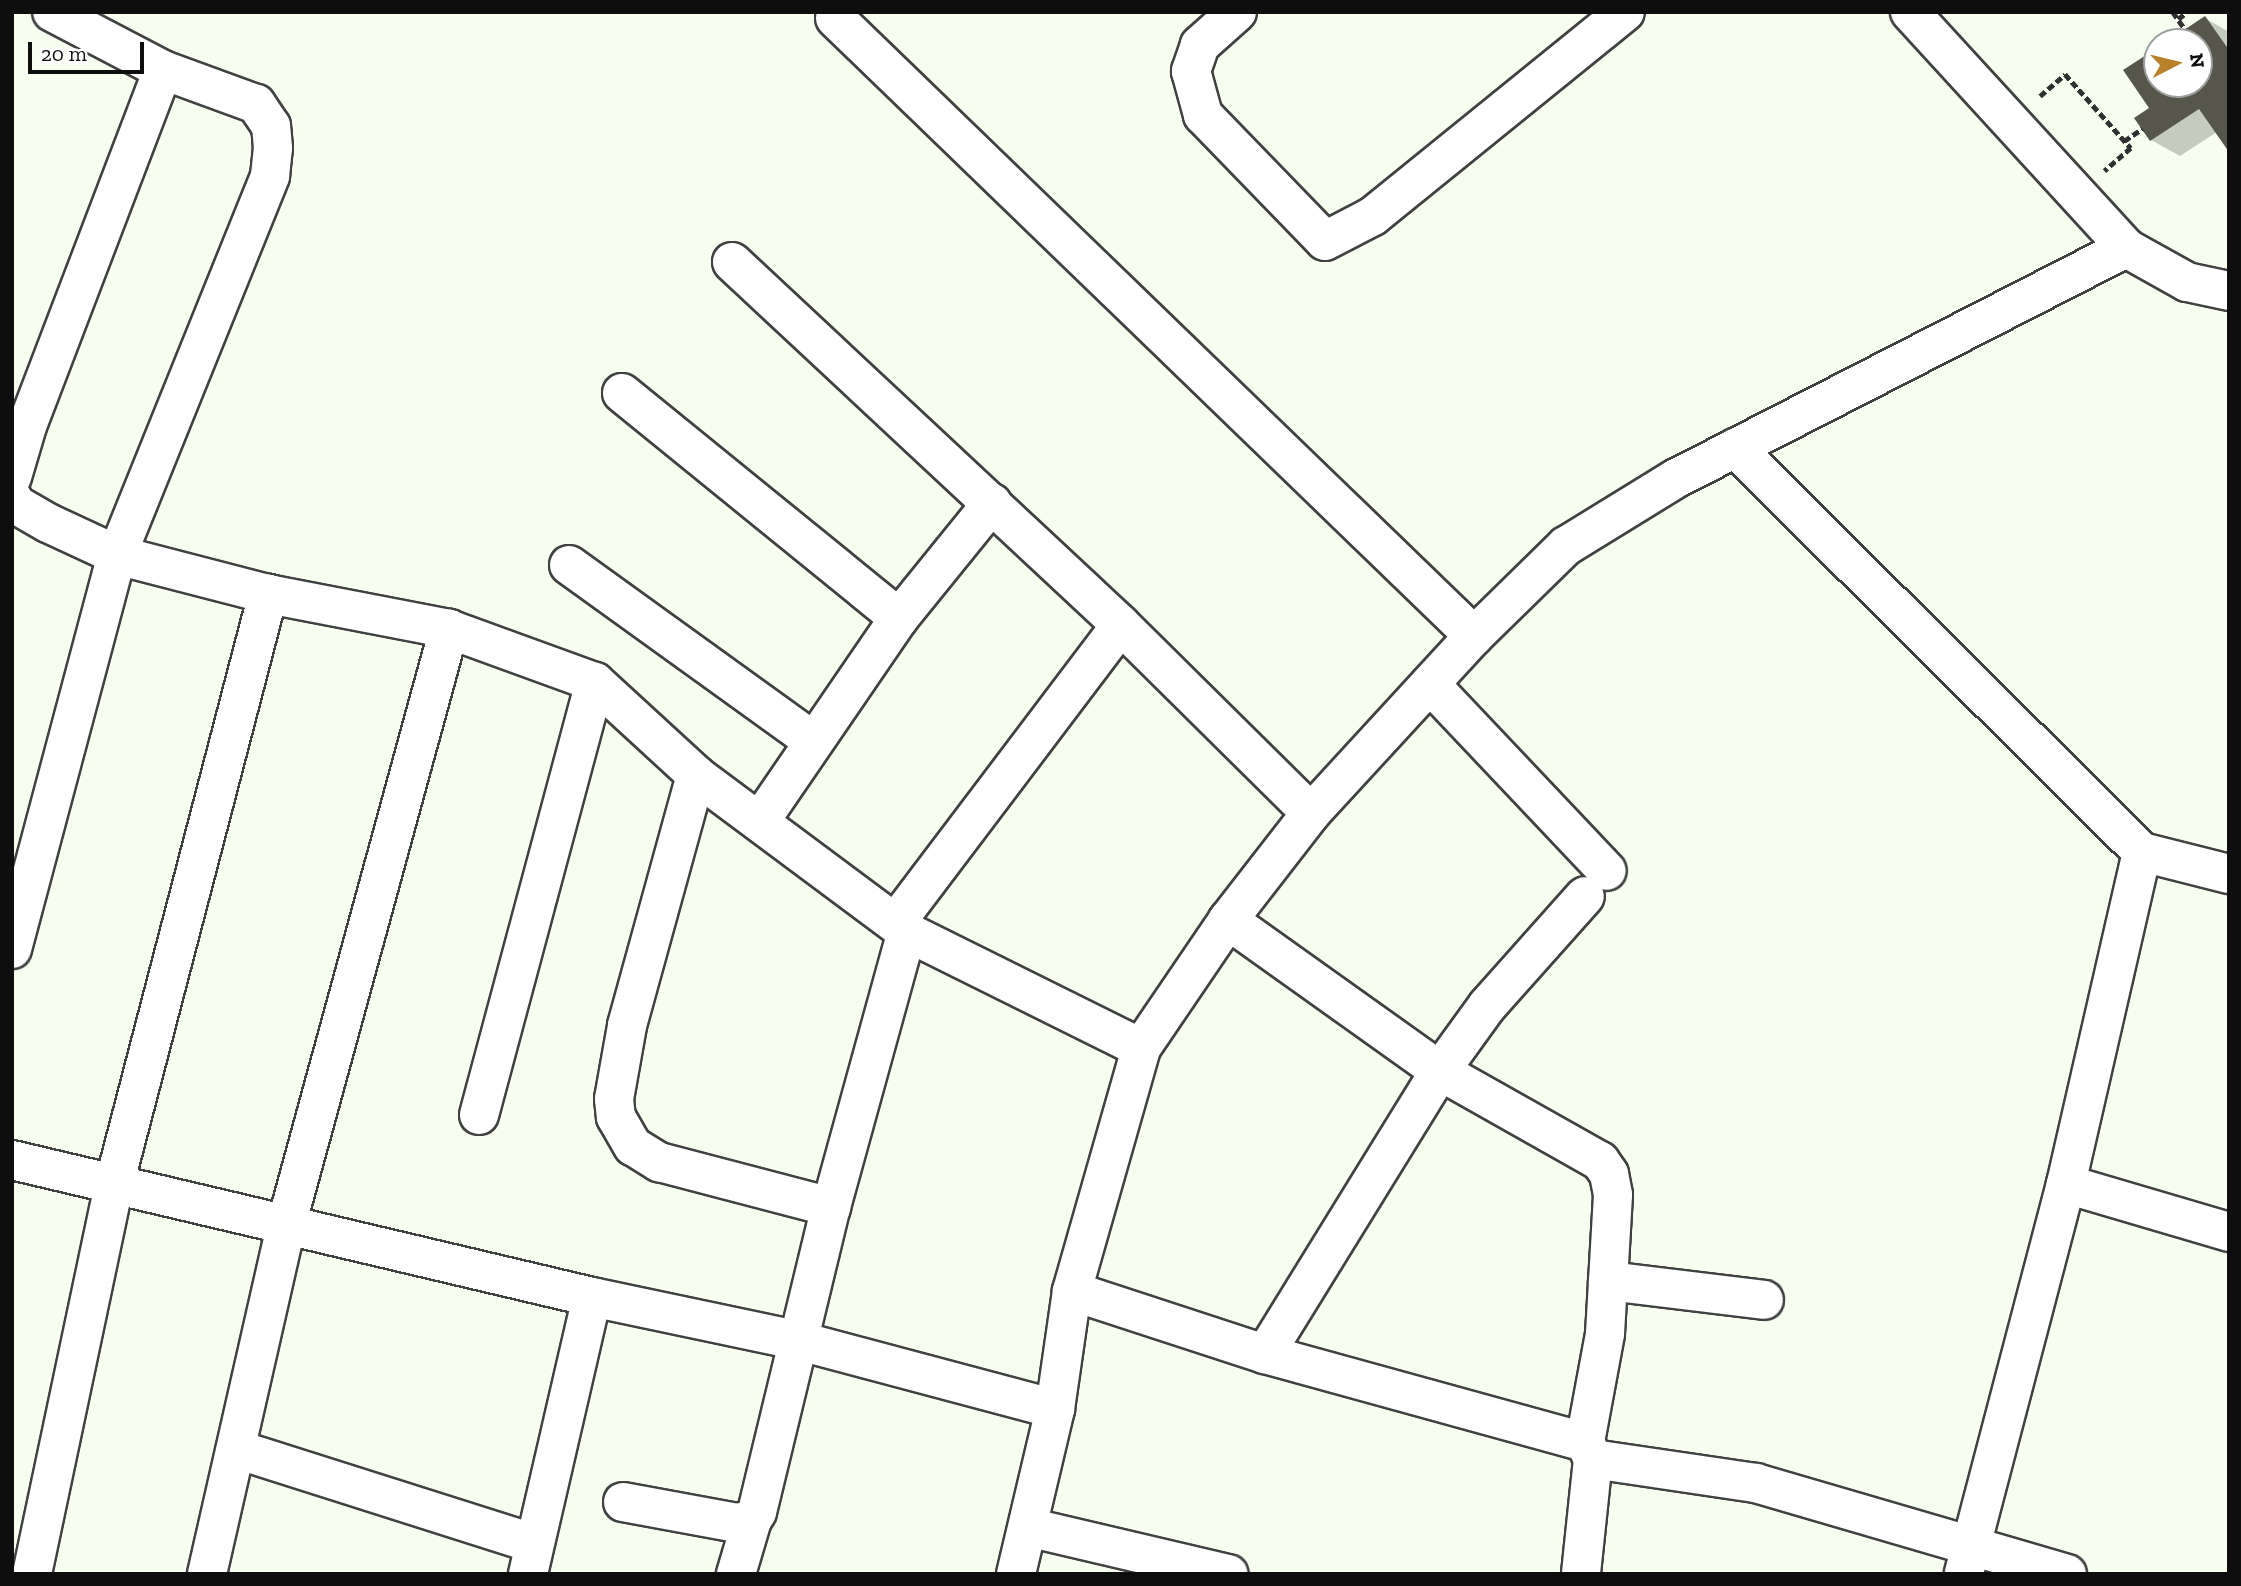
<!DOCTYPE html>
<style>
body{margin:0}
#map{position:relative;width:2241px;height:1586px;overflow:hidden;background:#f7feef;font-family:"Zilla Slab",serif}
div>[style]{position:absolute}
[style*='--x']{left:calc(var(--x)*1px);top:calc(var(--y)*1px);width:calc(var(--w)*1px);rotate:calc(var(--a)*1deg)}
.shadow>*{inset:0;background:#0003}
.building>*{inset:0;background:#56564a}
.path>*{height:4.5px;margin-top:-2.25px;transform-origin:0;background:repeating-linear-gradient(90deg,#303030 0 7px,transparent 0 10.5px)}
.roads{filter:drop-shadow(2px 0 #414141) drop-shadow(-2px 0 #414141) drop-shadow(0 2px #414141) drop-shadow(0 -2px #414141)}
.minor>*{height:38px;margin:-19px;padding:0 19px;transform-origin:19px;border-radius:19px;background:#fff}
span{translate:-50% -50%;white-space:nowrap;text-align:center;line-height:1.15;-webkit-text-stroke:7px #fff;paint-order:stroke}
.frame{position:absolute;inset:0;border:14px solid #0e0e0e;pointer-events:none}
.north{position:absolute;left:2143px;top:28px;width:70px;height:70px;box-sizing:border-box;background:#fff;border:2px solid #9f9f9f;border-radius:50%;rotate:83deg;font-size:19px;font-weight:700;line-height:28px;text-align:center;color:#0e0e0e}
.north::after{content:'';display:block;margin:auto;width:24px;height:32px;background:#b9812a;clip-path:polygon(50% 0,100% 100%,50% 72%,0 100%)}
.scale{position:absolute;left:28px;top:42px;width:116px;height:32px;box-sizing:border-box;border:4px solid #0e0e0e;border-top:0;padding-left:9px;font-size:21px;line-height:24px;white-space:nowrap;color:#0e0e0e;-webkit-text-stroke:5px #fff;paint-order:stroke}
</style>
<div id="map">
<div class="shadow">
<i style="clip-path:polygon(2205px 18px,2229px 32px,2229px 149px,2217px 132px,2180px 156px,2151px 140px,2157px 50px,2157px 84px,2199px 84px,2199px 42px,2169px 42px)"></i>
</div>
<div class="building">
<i style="clip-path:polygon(2205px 16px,2229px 50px,2229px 152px,2199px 109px,2150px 141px,2134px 118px,2149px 108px,2123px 70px,2157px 48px,2157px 84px,2199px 84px,2199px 42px,2166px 42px)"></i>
</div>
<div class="path">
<i style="--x:2173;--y:12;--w:21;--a:55"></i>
<i style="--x:2178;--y:19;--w:11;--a:-38"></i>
<i style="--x:2040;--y:96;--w:33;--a:-41"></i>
<i style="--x:2065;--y:74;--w:99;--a:48.3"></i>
<i style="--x:2131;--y:148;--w:35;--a:139"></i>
<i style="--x:2124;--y:141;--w:22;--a:-34"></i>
</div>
<div class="roads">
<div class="minor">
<i style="--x:1237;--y:12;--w:50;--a:138.3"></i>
<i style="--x:1200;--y:45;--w:28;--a:109"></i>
<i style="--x:1191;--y:71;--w:46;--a:74.7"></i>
<i style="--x:1203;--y:115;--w:175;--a:45.9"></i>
<i style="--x:1325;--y:241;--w:54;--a:-27.5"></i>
<i style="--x:1373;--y:216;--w:324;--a:-39"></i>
<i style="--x:1910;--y:12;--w:320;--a:47.5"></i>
<i style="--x:2126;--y:248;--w:70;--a:29.1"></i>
<i style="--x:2187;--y:282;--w:43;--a:12.1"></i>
<i style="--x:835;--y:18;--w:889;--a:44.04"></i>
<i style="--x:732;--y:262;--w:532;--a:43.02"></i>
<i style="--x:1121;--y:625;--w:267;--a:44.7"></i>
<i style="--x:622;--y:393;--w:357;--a:39.1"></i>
<i style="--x:1735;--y:448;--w:573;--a:44.79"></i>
<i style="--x:2142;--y:852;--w:341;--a:102.9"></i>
<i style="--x:2066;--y:1184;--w:403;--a:104.7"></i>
<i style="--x:12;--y:477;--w:53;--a:-73.6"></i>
<i style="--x:27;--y:426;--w:381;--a:-69.1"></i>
<i style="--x:12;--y:497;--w:8;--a:67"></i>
<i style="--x:15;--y:504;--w:38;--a:30"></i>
<i style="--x:48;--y:523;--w:76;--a:24.9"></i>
<i style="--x:117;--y:555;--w:156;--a:14.5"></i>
<i style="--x:268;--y:594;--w:184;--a:10.9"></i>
<i style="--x:449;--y:629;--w:155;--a:20"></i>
<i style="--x:595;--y:682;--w:137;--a:42.6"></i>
<i style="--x:696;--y:775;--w:263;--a:36.7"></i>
<i style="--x:907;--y:932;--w:261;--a:26.4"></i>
<i style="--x:569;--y:565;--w:302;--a:35.8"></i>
<i style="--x:1430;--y:684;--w:257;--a:46.6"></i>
<i style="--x:696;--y:775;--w:260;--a:105.4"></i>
<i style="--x:627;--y:1026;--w:74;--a:100.1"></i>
<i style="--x:614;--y:1099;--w:18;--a:84"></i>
<i style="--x:616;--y:1117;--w:34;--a:60"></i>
<i style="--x:633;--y:1146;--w:31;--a:32"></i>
<i style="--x:659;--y:1162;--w:178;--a:14.7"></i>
<i style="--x:760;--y:821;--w:246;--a:-55.6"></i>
<i style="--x:899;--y:618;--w:148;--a:-51"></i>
<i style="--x:2142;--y:852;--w:90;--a:14.2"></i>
<i style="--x:1228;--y:920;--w:260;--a:35.5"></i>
<i style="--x:1440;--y:1071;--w:184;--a:29.4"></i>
<i style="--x:1600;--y:1161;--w:16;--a:55"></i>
<i style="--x:1609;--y:1174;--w:21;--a:79"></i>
<i style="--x:1613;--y:1195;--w:139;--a:93.3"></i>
<i style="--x:1605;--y:1334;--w:110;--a:100.5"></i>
<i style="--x:1585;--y:1442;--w:19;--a:65"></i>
<i style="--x:1593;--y:1459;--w:116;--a:96"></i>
<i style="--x:897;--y:921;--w:371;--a:-52.9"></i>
<i style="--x:12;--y:949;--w:408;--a:-75.1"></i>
<i style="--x:117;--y:555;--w:409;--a:-68"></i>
<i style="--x:270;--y:176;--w:28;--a:-84"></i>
<i style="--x:273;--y:148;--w:22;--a:-95"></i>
<i style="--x:271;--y:126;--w:27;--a:-124"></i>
<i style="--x:256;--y:104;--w:99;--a:-159.9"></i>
<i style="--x:163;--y:70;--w:125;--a:-152.4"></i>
<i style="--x:479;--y:1115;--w:448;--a:-75"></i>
<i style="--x:12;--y:1160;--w:596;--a:13.29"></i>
<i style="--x:592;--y:1297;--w:213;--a:11.9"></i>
<i style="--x:800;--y:1341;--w:264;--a:14.9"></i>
<i style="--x:2066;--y:1184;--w:170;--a:16.4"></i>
<i style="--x:1608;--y:1281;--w:157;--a:6.9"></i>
<i style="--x:1072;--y:1291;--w:203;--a:18.1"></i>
<i style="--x:1265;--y:1354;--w:333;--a:-58.3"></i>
<i style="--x:1440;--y:1071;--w:80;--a:-54.1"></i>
<i style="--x:1487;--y:1006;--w:147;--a:-48.3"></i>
<i style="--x:1265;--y:1354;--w:332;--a:15.4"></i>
<i style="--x:236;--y:1449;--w:312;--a:17.6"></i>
<i style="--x:1593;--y:1459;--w:165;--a:8.4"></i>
<i style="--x:1756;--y:1483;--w:324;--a:16.3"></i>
<i style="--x:623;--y:1502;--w:116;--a:10.4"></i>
<i style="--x:737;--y:1523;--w:15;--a:-11"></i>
<i style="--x:752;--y:1520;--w:9;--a:-58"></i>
<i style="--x:757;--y:1512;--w:314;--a:-76.4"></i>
<i style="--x:831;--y:1207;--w:285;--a:-74.6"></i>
<i style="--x:1028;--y:1527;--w:206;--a:13.2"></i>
<i style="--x:32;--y:1574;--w:402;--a:-78.1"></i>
<i style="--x:115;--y:1181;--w:607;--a:-75.39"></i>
<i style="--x:207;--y:1574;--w:361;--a:-77.2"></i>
<i style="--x:287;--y:1222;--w:615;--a:-74.72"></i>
<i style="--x:528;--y:1574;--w:284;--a:-77"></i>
<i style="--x:736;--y:1574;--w:56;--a:-73.5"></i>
<i style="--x:1016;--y:1574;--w:170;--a:-76.7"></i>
<i style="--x:1055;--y:1409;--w:119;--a:-81.8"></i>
<i style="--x:1072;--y:1291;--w:253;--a:-74.1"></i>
<i style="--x:1141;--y:1048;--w:155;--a:-55.8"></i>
<i style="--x:1228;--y:920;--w:135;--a:-52.2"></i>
<i style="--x:1311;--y:813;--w:241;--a:-47.4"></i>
<i style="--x:1474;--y:636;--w:129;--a:-44.4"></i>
<i style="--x:1566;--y:546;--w:128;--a:-31.6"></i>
<i style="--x:1675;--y:479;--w:507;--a:-27.12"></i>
</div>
</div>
<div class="frame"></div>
<div class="north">N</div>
<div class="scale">20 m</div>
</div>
